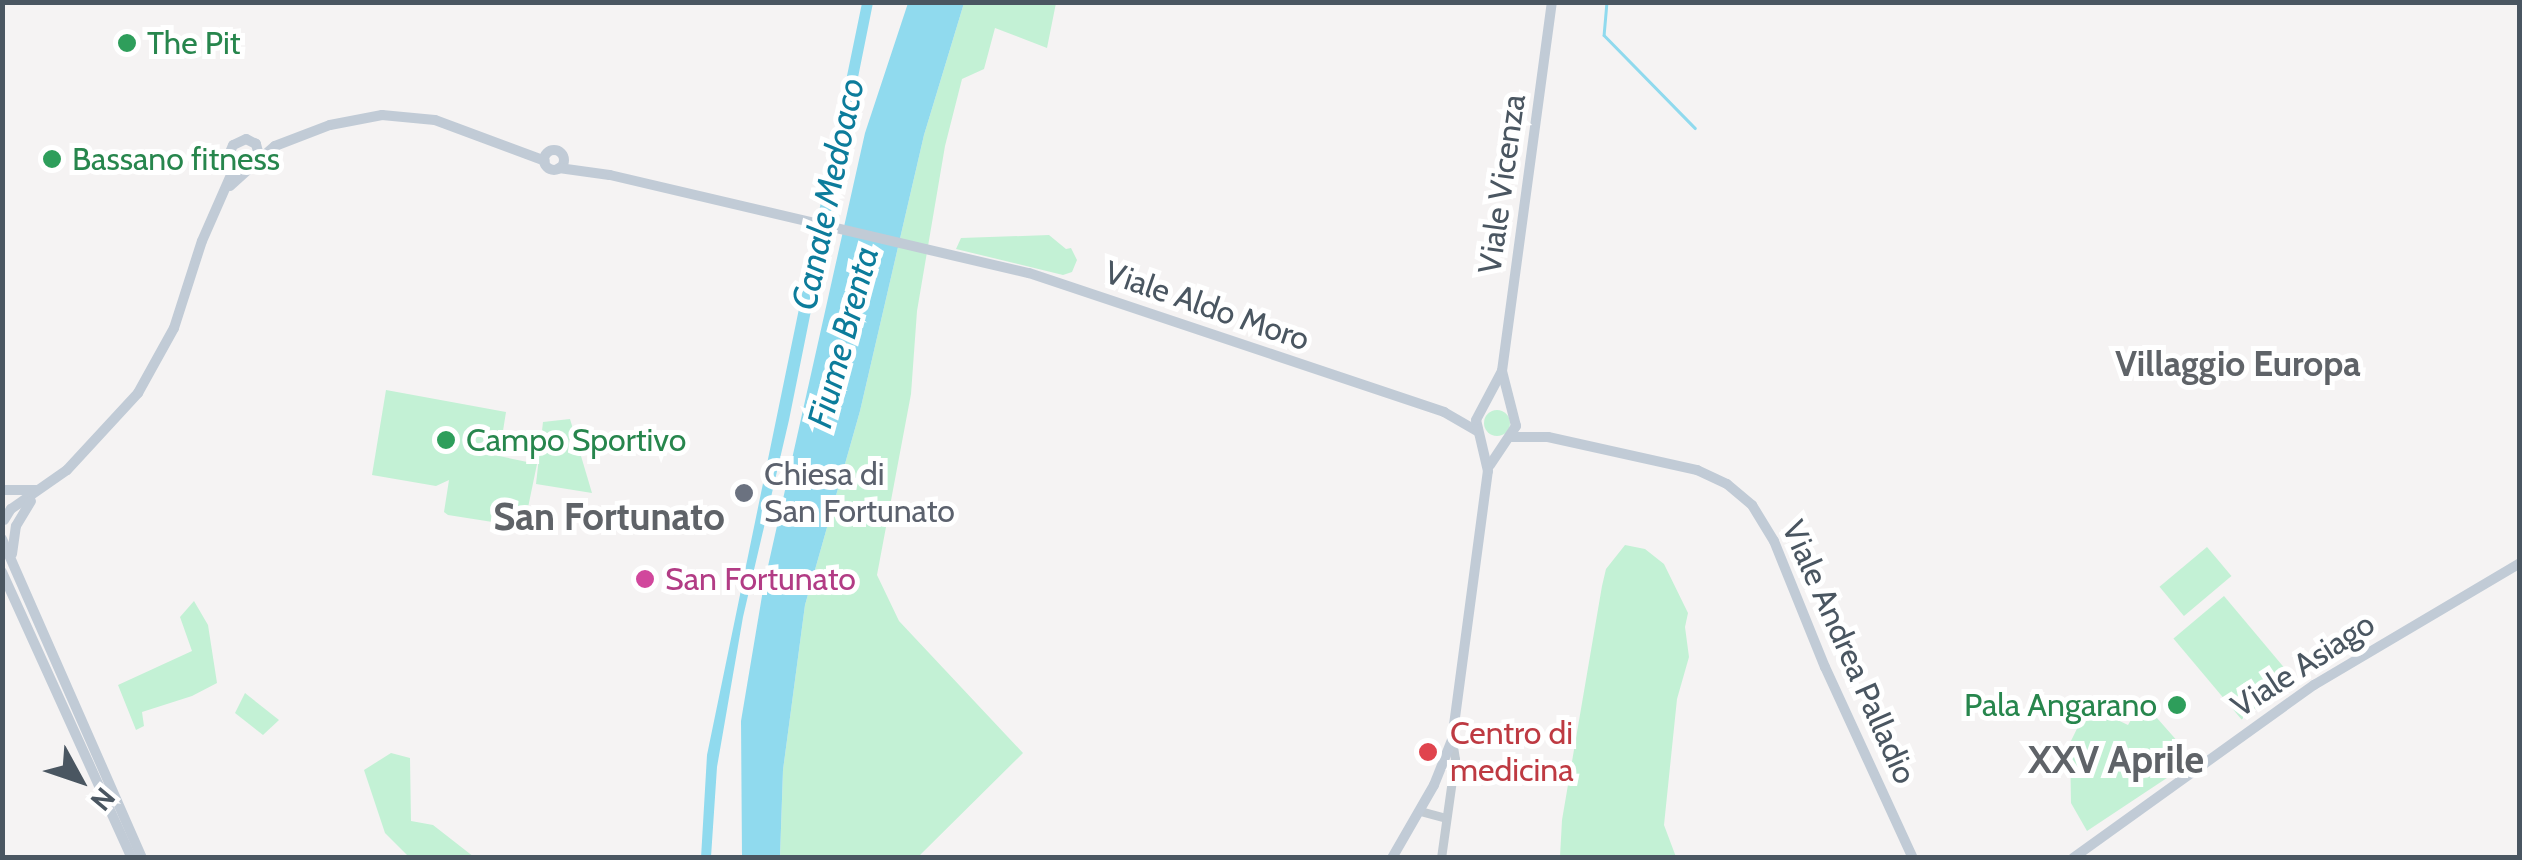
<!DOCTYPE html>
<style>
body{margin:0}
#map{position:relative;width:2522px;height:860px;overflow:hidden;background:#f5f3f3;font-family:Cabin,sans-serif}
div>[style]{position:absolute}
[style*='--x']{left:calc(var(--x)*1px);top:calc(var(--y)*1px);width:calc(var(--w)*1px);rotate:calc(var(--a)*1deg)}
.green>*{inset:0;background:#c3f1d5;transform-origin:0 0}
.round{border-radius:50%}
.water>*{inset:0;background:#90daee}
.stream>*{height:2.5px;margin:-1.25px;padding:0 1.25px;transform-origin:1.25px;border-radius:1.25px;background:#90daee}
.tertiary>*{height:9px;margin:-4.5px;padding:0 4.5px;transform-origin:4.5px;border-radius:4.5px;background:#c1cad2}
.secondary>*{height:10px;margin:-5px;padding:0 5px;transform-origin:5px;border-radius:5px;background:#c1cbd6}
.secondary>.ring{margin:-5px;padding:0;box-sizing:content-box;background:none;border:10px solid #c1cbd6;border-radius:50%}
.dots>*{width:28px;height:28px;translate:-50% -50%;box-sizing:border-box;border:5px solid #fff;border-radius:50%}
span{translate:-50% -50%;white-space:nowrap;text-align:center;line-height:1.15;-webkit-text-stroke:10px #fff;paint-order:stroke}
.leisure-label{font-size:32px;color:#27864d}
.left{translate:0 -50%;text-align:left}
.right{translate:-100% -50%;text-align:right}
.street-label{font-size:32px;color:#4a5661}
.worship-label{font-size:32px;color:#5b616d}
.hotel-label{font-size:32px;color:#b23c85}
.health-label{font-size:32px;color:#be3a42}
.water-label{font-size:35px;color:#0c7c9b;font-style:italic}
.neighbourhood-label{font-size:35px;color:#5f6368;font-weight:700}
.quarter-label{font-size:38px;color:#5f6368;font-weight:700}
.frame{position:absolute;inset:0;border:5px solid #4a5661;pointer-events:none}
.north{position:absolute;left:30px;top:730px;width:100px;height:100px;-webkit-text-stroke:8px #fff;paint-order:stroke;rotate:130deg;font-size:28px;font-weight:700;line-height:40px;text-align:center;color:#4a5661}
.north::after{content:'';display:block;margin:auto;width:35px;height:45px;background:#4a5661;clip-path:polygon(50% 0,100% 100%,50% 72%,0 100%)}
</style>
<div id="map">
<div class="green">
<i style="clip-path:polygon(964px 3px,1056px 3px,1047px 48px,995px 28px,984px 69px,962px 79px,945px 146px,917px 311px,911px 394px,877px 575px,899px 621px,1023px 753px,918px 857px,780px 858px,783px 770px,805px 605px,860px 411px,924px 135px)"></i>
<i style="clip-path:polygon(1049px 235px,1066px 249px,1071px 248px,1077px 260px,1072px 272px,1063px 275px,956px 249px,961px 238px)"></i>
<i style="clip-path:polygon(386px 390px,506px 412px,499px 456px,537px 464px,524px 527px,448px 515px,444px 512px,449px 480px,436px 486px,372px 475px)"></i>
<i class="round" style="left:1484px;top:410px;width:26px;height:26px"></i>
<i style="clip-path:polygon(570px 419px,592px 493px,536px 484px,543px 422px)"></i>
<i style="clip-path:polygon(1625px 545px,1645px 549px,1664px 564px,1688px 613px,1685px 627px,1689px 657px,1677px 699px,1664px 825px,1676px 857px,1560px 857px,1562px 820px,1602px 586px,1606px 569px)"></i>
<i style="left:2207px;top:547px;width:38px;height:62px;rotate:50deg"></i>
<i style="left:2224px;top:596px;width:106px;height:66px;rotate:50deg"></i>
<i style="clip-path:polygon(194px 601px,208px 625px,217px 683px,192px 696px,142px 712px,144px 726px,136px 730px,118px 685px,192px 651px,180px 617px)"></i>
<i style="clip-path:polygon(245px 693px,279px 720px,263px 735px,235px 713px)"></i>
<i style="clip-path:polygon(2142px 701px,2194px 760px,2087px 831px,2071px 803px,2070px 743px,2088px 706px,2128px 725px)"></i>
<i style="clip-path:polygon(391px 753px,410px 758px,411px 821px,433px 825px,474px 857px,409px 857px,385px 833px,364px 770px)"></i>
</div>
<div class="water">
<i style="clip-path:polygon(862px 3px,873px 3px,789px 420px,743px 617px,717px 767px,711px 857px,701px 858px,707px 755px)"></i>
<i style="clip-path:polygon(908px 3px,964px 3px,924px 135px,860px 411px,805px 605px,783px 770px,780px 857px,742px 858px,741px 721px,764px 584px,865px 133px)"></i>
</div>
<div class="stream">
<i style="--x:1607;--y:2;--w:33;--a:95"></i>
<i style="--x:1604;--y:35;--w:130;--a:45.6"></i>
</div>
<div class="tertiary">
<i style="--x:1420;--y:811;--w:27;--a:15"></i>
<i style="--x:1441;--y:858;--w:100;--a:-82"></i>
<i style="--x:1455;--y:759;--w:19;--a:-99"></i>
</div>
<div class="secondary">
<i class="ring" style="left:544px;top:150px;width:10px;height:10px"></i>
<i style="--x:260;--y:159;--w:20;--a:-41"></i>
<i style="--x:275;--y:146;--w:59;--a:-20.9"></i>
<i style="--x:330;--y:125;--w:53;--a:-10.9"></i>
<i style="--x:382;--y:115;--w:53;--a:5.4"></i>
<i style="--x:435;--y:120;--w:117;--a:20.4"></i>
<i style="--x:559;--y:168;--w:51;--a:7.8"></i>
<i style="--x:610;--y:175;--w:430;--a:13.2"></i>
<i style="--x:1029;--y:273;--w:438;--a:18.5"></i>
<i style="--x:1444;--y:412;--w:38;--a:30"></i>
<i style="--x:230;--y:186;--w:40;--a:-42"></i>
<i style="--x:260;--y:159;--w:16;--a:-105"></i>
<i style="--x:256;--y:144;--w:11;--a:-153"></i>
<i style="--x:246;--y:139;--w:14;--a:155"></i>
<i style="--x:233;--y:145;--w:11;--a:112"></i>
<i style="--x:229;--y:155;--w:13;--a:67"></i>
<i style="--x:234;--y:167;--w:10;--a:24"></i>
<i style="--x:1511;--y:437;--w:37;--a:0"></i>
<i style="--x:1548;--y:437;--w:153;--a:12.5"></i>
<i style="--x:1697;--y:470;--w:33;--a:25"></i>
<i style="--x:1727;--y:484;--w:33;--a:40"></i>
<i style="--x:1752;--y:505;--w:42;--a:58.6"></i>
<i style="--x:1774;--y:541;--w:136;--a:68"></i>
<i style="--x:1825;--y:667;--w:210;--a:65.3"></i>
<i style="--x:1490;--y:465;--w:47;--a:-56.3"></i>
<i style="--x:1516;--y:426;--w:57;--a:-104.3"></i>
<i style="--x:1502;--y:371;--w:372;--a:-82.3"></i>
<i style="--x:2;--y:490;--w:34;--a:0"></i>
<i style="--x:4;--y:520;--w:13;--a:-58"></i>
<i style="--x:11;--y:509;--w:68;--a:-34.9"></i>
<i style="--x:67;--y:470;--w:105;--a:-47.3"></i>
<i style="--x:138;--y:393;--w:74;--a:-61"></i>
<i style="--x:174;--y:328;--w:91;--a:-72.2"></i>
<i style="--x:202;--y:241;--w:72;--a:-66.3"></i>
<i style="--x:231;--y:175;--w:12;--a:-90"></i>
<i style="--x:2;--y:539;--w:348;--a:66.3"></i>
<i style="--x:12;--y:554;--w:28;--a:-82"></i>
<i style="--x:16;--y:526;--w:29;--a:-59"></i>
<i style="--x:2;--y:572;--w:314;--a:65.6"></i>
<i style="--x:1392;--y:858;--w:84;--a:-60.1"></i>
<i style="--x:1434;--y:785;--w:48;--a:-68.2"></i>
<i style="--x:1452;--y:740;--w:271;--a:-82.4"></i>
<i style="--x:1488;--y:471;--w:52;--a:-103.2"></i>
<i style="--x:1476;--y:420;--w:55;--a:-62"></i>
<i style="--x:2073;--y:858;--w:297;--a:-35.7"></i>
<i style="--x:2314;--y:685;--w:239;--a:-30.6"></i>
</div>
<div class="dots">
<i style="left:127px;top:43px;background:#2e9e5b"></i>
<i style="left:52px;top:159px;background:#2e9e5b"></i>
<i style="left:446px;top:440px;background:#2e9e5b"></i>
<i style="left:744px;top:493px;background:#6b7280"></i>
<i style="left:645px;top:579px;background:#d1479c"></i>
<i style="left:2177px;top:705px;background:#2e9e5b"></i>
<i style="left:1428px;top:752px;background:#e0444e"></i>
</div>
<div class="leisure-label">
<span class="left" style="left:147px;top:43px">The Pit</span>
<span class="left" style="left:72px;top:159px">Bassano fitness</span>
<span class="left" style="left:466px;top:440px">Campo Sportivo</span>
<span class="right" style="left:2157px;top:705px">Pala Angarano</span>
</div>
<div class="street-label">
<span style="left:1502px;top:184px;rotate:-82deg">Viale Vicenza</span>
<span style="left:1207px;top:306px;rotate:19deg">Viale Aldo Moro</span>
<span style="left:1849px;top:652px;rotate:66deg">Viale Andrea Palladio</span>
<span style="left:2303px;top:665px;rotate:-33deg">Viale Asiago</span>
</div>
<div class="worship-label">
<span class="left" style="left:764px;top:493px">Chiesa di<br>San Fortunato</span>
</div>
<div class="hotel-label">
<span class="left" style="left:665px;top:579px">San Fortunato</span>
</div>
<div class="health-label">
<span class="left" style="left:1450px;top:752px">Centro di<br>medicina</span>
</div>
<div class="water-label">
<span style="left:828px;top:194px;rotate:-78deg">Canale Medoaco</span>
<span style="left:843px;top:337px;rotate:-75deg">Fiume Brenta</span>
</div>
<div class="neighbourhood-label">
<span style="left:2238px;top:364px">Villaggio Europa</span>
</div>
<div class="quarter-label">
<span style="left:609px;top:517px">San Fortunato</span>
<span style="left:2116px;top:760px">XXV Aprile</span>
</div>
<div class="frame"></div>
<div class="north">N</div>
</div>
